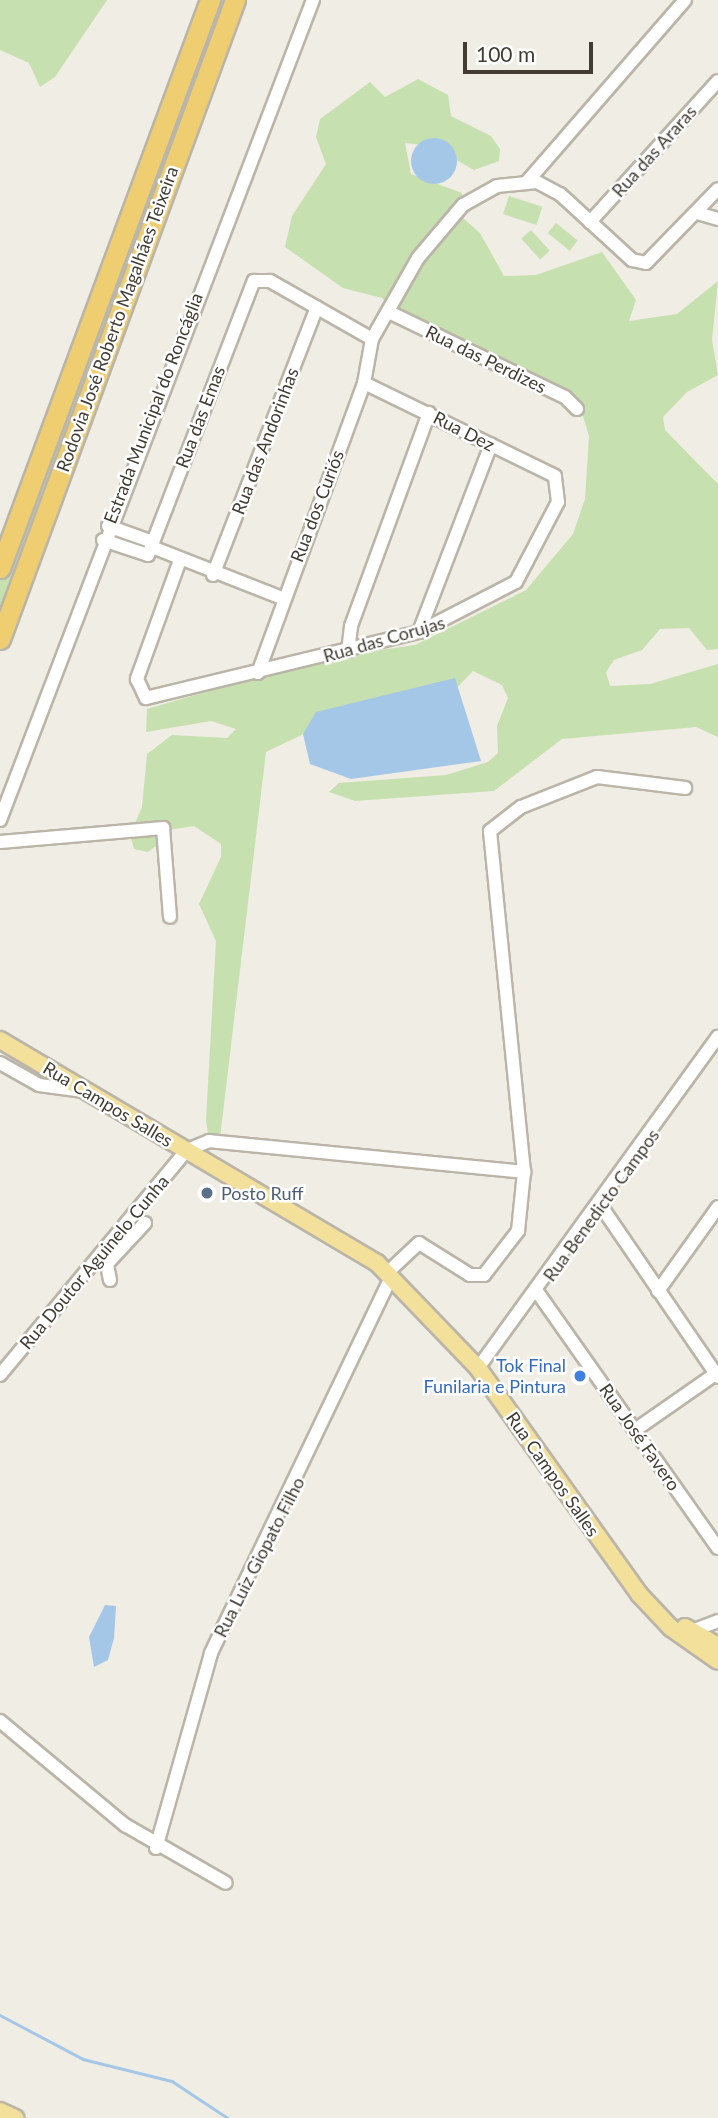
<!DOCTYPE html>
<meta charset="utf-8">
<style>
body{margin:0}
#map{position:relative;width:718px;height:2118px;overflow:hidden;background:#f0ede4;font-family:Lato,sans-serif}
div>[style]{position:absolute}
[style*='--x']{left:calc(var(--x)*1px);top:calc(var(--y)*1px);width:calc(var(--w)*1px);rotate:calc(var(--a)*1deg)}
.green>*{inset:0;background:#c7e0b0;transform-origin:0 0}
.water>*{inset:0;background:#a5c7e7}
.round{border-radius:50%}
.stream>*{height:2.5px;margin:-1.25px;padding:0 1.25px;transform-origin:1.25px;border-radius:1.25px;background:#a5c7e7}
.roads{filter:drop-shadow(2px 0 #bab5a8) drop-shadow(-2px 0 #bab5a8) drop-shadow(0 2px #bab5a8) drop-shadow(0 -2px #bab5a8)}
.minor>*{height:12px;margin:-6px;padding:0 6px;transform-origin:6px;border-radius:6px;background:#fff}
.major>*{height:16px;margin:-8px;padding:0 8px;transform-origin:8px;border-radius:8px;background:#f3e09a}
.highway>*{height:19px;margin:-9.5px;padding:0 9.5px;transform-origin:9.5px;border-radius:9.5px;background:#eece71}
.dots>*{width:19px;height:19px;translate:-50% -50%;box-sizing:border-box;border:4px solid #fff;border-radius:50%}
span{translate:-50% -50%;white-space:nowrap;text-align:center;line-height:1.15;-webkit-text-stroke:5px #fff;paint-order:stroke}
.street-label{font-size:18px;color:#413d34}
.service-label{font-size:18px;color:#4e5e75}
.left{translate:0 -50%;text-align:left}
.shop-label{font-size:18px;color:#366cbe}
.right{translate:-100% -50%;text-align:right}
.scale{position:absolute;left:463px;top:42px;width:130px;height:32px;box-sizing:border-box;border:4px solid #413d34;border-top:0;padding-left:9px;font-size:21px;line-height:24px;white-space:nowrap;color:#413d34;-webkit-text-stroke:5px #fff;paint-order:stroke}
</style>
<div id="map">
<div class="green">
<i style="clip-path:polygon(0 0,107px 0,55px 77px,40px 87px,29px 63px,0 50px)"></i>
<i style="clip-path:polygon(216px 0,230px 0,0 620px,0 579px)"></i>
<i style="clip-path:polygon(418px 79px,448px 95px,451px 116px,491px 136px,500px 149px,499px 161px,474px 170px,432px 146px,405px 143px,411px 174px,462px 193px,464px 219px,480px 233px,504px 276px,536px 275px,602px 252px,636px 300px,629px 321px,677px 314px,718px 281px,712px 340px,718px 375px,687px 392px,663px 417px,665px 430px,718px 484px,718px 649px,707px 650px,689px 628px,660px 629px,642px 650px,614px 660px,606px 672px,610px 686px,650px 684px,718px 664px,718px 737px,696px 727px,562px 739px,494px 791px,355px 801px,329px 792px,339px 783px,446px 775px,488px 762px,498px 753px,497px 726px,508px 698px,502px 685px,473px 671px,450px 695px,320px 726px,266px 752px,220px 1138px,208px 1134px,206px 1120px,216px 941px,199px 904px,221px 857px,221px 844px,194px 826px,162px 831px,159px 844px,148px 852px,134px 849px,130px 835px,142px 807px,147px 754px,172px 735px,227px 738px,236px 729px,211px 721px,146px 732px,147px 709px,319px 659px,415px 645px,526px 590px,573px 534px,585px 499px,589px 436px,577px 396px,396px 315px,382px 298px,343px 288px,285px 247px,292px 216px,326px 164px,316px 137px,320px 119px,370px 82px,385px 97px)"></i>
<i style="left:509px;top:196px;width:35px;height:19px;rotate:18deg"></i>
<i style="left:556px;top:223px;width:28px;height:13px;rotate:39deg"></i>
<i style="left:531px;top:230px;width:28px;height:13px;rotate:48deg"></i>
</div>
<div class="water">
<i class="round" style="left:411px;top:138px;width:46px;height:46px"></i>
<i style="clip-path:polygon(455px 678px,481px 761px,351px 779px,310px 764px,303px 734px,316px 712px)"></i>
<i style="clip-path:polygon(105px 1605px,116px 1606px,114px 1638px,108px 1660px,94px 1667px,89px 1637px)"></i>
</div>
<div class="stream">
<i style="--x:0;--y:2015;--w:94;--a:27.9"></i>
<i style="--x:83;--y:2059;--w:92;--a:13.9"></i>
<i style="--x:172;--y:2081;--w:67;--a:33.5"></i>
</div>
<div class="roads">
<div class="minor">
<i style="--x:526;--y:183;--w:242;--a:-49"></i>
<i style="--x:697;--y:213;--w:22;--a:16"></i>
<i style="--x:590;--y:222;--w:190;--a:-47.8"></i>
<i style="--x:391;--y:313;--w:193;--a:25.8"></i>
<i style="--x:565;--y:397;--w:17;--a:45"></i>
<i style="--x:108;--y:526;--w:48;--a:19.6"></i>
<i style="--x:103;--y:540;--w:47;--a:18.4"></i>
<i style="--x:148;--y:555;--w:294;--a:-68.9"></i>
<i style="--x:254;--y:281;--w:16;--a:0"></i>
<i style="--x:270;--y:281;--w:117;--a:29.6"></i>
<i style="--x:152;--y:547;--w:140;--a:21.4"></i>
<i style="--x:180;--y:560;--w:127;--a:109.9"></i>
<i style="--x:137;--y:679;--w:21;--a:65"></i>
<i style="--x:146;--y:698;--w:281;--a:-13.6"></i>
<i style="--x:419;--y:632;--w:109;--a:-27.3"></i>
<i style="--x:516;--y:582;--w:90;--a:-62.3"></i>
<i style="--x:558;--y:502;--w:26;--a:-97"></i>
<i style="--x:555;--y:476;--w:212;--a:-154"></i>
<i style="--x:213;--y:575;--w:287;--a:-68.8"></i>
<i style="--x:419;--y:632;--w:201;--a:-69"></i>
<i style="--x:348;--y:651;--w:25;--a:-83"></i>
<i style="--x:351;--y:626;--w:227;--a:-69.9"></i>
<i style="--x:258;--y:673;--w:309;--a:-69.9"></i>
<i style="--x:364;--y:383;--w:45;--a:-79.7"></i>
<i style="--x:372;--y:339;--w:93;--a:-60.4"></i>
<i style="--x:418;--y:258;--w:70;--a:-49.7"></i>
<i style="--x:463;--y:205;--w:39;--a:-29"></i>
<i style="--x:497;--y:186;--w:40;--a:-5.7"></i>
<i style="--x:537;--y:182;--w:26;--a:28"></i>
<i style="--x:560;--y:194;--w:98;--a:42.5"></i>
<i style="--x:632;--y:260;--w:14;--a:12"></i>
<i style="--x:646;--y:263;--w:103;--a:-45.8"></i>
<i style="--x:0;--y:820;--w:878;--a:-69.11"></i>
<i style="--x:0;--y:842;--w:164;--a:-4.9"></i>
<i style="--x:163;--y:828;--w:89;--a:85.5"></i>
<i style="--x:0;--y:1063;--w:45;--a:29.4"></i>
<i style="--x:39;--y:1085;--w:45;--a:7.6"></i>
<i style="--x:601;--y:1206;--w:207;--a:55.6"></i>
<i style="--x:387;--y:1273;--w:44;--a:-43.2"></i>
<i style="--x:419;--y:1243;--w:60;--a:32.1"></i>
<i style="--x:470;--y:1275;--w:14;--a:0"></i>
<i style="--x:484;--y:1275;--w:56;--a:-52.3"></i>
<i style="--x:518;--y:1231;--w:59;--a:-84.2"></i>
<i style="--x:110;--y:1280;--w:16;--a:-101"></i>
<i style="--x:107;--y:1264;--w:56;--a:-47.2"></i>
<i style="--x:658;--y:1291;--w:103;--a:-54.5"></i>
<i style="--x:538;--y:1293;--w:312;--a:54.8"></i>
<i style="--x:478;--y:1368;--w:409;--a:-54.1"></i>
<i style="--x:0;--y:1375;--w:293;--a:-50.3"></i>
<i style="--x:187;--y:1150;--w:24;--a:-22"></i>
<i style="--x:209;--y:1141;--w:317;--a:5.6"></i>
<i style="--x:524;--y:1172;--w:343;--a:-95.7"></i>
<i style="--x:490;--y:831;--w:39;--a:-38"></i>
<i style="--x:521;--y:807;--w:82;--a:-21.5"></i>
<i style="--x:597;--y:777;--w:89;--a:7.1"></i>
<i style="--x:635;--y:1430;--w:101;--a:-34.9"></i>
<i style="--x:692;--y:1631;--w:28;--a:-21"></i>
<i style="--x:0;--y:1721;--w:163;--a:39.8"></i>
<i style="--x:125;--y:1825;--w:116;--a:29.9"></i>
<i style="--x:156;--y:1848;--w:203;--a:-74.2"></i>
<i style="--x:211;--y:1653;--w:417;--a:-64.4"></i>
</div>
<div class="major">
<i style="--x:0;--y:1040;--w:438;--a:30.6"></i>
<i style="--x:377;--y:1263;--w:146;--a:46.1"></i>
<i style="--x:478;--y:1368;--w:277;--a:54.5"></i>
<i style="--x:639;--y:1594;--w:47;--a:46.7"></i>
<i style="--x:671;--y:1628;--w:57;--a:35.1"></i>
<i style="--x:685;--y:1627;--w:38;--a:30"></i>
<i style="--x:0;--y:2111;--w:17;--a:25"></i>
</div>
<div class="highway">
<i style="--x:0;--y:568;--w:606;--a:-69.71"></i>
<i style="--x:0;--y:639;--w:681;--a:-69.81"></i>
</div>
</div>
<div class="dots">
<i style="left:207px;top:1193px;background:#5c6f8a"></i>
<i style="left:580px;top:1376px;background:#3f7fe0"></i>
</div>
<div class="street-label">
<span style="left:654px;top:151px;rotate:-48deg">Rua das Araras</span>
<span style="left:117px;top:319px;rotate:-70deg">Rodovia José Roberto Magalhães Teixeira</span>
<span style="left:486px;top:359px;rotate:26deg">Rua das Perdizes</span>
<span style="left:153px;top:408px;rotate:-69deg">Estrada Municipal do Roncáglia</span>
<span style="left:200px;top:417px;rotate:-69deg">Rua das Emas</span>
<span style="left:464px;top:431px;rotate:27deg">Rua Dez</span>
<span style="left:265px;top:441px;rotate:-69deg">Rua das Andorinhas</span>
<span style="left:317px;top:506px;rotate:-69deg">Rua dos Curiós</span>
<span style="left:384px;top:639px;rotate:-16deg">Rua das Corujas</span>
<span style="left:108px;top:1104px;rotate:31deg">Rua Campos Salles</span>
<span style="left:601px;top:1205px;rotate:-54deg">Rua Benedicto Campos</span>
<span style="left:94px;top:1262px;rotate:-50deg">Rua Doutor Aguinelo Cunha</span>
<span style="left:640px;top:1437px;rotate:55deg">Rua José Favero</span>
<span style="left:553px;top:1474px;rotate:55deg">Rua Campos Salles</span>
<span style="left:259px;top:1557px;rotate:-63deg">Rua Luiz Giopato Filho</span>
</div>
<div class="service-label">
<span class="left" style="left:221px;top:1193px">Posto Ruff</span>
</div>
<div class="shop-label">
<span class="right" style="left:566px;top:1376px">Tok Final<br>Funilaria e Pintura</span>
</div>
<div class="scale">100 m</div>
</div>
